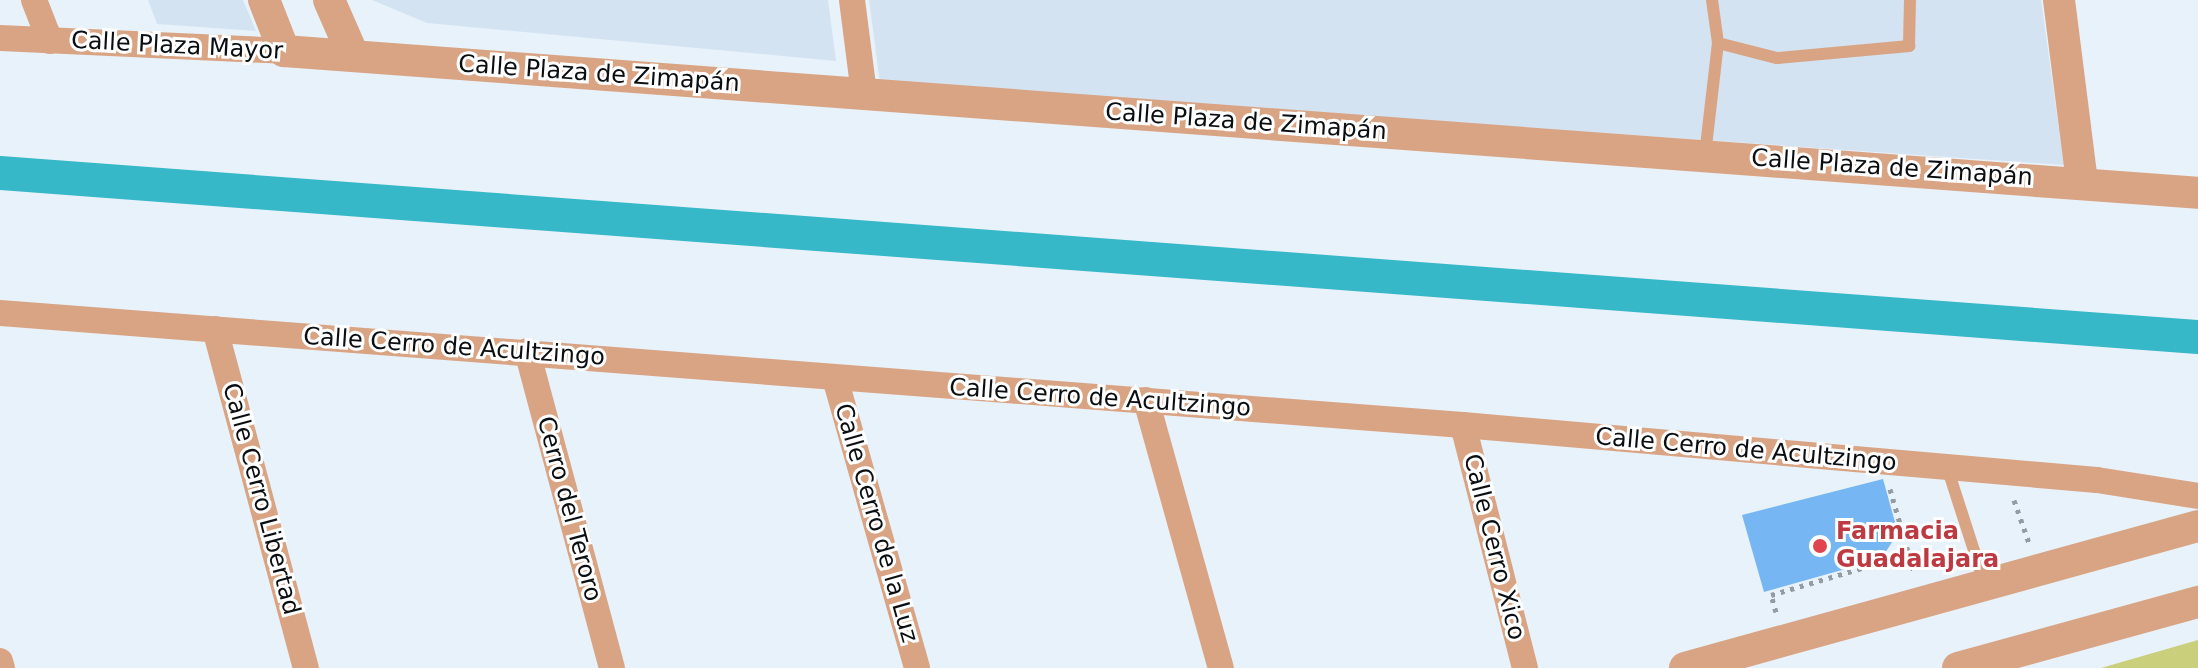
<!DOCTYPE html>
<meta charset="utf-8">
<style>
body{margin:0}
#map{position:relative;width:2198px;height:668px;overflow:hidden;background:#e8f2fb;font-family:"DejaVu Sans",sans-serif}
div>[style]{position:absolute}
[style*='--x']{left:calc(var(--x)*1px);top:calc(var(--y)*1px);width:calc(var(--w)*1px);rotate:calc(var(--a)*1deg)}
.built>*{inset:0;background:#d4e3f2}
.green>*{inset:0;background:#c9cf7a}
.canal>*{height:34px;margin:-17px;padding:0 17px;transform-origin:17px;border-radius:17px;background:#36b8c8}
.building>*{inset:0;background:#76b6f3}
.path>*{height:5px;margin-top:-2.5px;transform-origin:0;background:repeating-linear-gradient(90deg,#949ba2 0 4px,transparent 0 10px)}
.service>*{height:12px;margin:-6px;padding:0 6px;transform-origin:6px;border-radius:6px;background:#d9a484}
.minor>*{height:26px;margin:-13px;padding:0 13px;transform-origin:13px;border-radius:13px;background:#d9a484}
.tertiary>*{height:32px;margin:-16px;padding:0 16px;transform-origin:16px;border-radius:16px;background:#d9a484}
.dots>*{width:22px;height:22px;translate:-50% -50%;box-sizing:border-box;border:4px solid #fff;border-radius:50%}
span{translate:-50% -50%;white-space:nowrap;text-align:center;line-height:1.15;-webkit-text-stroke:6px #fff;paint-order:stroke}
.street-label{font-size:24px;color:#0b0e11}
.health-label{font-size:24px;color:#be3a42;font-weight:700}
.left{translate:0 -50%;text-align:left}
</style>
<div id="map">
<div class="built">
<i style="clip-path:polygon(148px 0,243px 0,256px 31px,157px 24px)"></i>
<i style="clip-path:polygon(372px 0,828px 0,836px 61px,427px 23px)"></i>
<i style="clip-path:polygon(869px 0,2041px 0,2064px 165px,880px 83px)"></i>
</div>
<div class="green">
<i style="clip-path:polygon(2198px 640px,2198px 668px,2101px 668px)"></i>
</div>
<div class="canal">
<i style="--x:0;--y:173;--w:2204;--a:4.27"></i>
</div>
<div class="building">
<i style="clip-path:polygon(1883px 479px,1898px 533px,1881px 559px,1764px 592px,1742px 515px)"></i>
</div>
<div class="path">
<i style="--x:1890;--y:489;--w:86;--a:73.9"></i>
<i style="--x:2014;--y:500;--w:46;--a:70.8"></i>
<i style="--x:1776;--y:612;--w:18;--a:-106"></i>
<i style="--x:1771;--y:595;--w:144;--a:-16.5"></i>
</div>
<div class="service">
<i style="--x:1718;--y:43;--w:61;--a:14.3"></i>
<i style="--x:1777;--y:58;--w:133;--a:-5.2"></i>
<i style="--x:1909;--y:46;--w:46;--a:-88.8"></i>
<i style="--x:1705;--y:155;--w:113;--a:-83.4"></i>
<i style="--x:1718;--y:43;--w:43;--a:-97.9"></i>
<i style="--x:1947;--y:467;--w:124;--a:72.1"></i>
</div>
<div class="minor">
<i style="--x:34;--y:0;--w:44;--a:68.7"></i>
<i style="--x:852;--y:0;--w:95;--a:82.7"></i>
<i style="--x:0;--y:38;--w:284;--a:2.6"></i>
<i style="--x:0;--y:313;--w:1467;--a:4.38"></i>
<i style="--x:1463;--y:425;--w:636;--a:4.96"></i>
<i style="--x:2097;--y:480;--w:102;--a:9"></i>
<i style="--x:215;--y:329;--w:351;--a:75"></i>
<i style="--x:527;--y:351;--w:328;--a:75"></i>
<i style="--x:835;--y:378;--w:301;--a:74.2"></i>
<i style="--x:1146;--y:400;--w:278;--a:74.4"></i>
<i style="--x:1463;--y:425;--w:251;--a:75.7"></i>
<i style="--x:0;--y:661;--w:7;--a:74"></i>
</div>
<div class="tertiary">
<i style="--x:264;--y:0;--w:55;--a:68.6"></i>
<i style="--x:284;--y:51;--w:1919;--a:4.24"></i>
<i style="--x:329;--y:0;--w:60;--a:66.4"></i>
<i style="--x:2059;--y:0;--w:183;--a:82.8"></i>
<i style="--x:1685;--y:668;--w:532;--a:-15.47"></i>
<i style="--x:1958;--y:668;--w:249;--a:-15.4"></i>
</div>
<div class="dots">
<i style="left:1820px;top:546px;background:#e0444e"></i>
</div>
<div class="street-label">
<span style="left:177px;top:46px;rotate:3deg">Calle Plaza Mayor</span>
<span style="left:599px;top:74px;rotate:4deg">Calle Plaza de Zimapán</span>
<span style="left:1246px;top:122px;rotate:4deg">Calle Plaza de Zimapán</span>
<span style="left:1892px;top:168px;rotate:4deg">Calle Plaza de Zimapán</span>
<span style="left:454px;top:347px;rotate:4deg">Calle Cerro de Acultzingo</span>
<span style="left:1100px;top:398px;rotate:4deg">Calle Cerro de Acultzingo</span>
<span style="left:1746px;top:450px;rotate:5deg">Calle Cerro de Acultzingo</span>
<span style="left:261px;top:499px;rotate:75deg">Calle Cerro Libertad</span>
<span style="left:569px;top:509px;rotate:75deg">Cerro del Teroro</span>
<span style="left:876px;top:523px;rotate:74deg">Calle Cerro de la Luz</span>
<span style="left:1494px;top:547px;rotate:76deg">Calle Cerro Xico</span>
</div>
<div class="health-label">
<span class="left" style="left:1836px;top:546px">Farmacia<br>Guadalajara</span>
</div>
</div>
